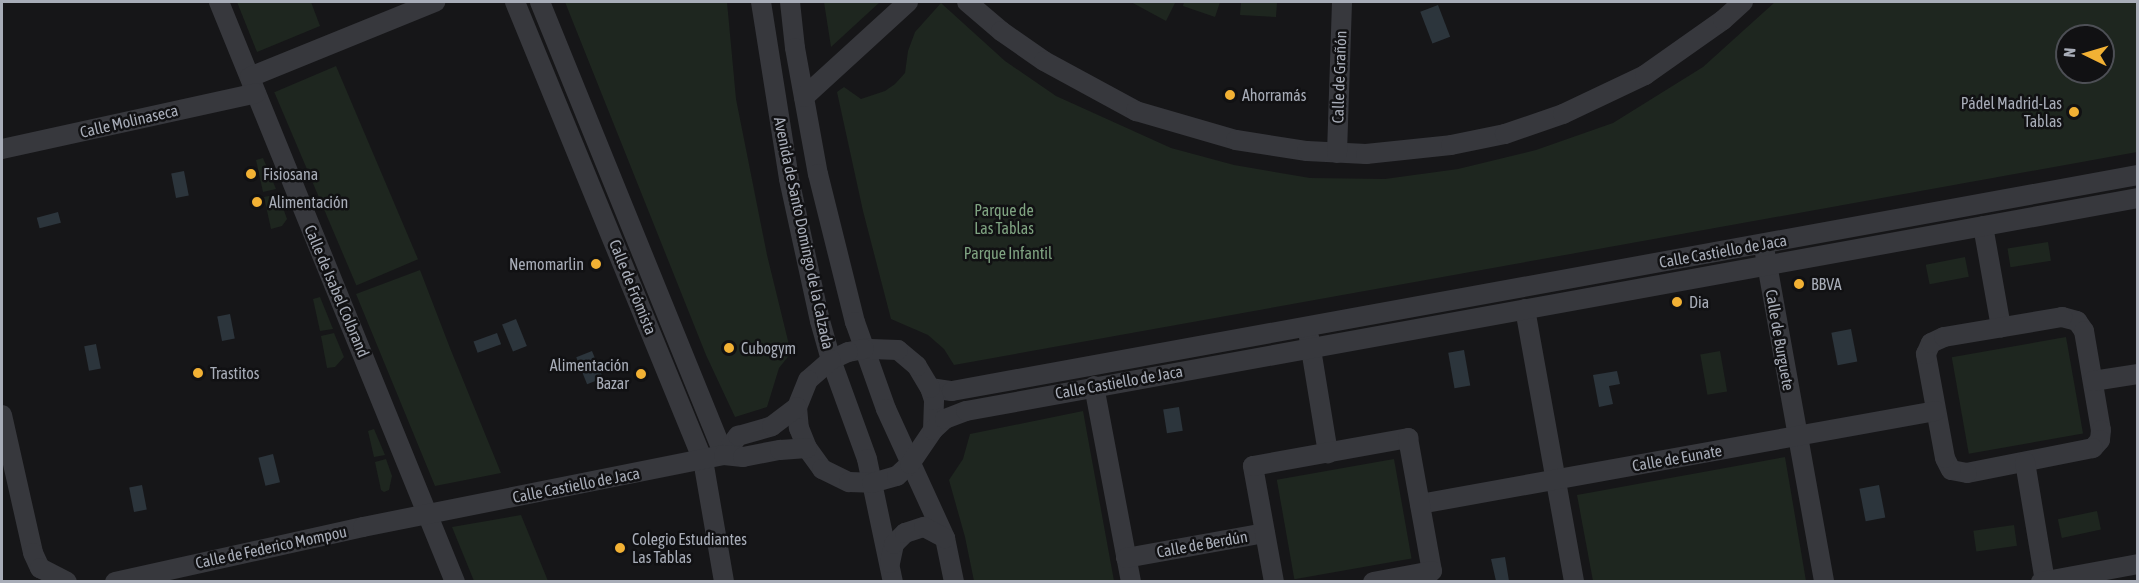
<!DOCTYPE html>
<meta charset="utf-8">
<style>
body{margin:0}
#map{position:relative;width:2139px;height:583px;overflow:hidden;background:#161618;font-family:"Asap Condensed",sans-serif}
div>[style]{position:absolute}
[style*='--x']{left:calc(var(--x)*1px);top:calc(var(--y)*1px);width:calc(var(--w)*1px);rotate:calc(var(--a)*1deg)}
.green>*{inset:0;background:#1e261f;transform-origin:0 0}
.water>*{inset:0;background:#2c353c;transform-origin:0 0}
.minor>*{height:20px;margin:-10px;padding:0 10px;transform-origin:10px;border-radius:10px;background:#37383d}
.dots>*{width:16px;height:16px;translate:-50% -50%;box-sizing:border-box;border:3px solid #111113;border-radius:50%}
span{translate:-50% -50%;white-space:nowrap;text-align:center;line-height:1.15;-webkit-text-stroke:5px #111113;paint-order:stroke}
.street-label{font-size:16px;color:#a8adb8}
.poi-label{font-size:16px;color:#a8adb8}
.left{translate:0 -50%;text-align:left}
.right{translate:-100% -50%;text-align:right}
.park-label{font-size:16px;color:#7fa381}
.frame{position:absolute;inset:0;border:3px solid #a8adb8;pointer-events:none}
.north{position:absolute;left:2055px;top:24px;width:60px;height:60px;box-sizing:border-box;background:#111113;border:2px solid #4d4f55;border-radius:50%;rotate:275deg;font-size:16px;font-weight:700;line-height:24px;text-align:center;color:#a8adb8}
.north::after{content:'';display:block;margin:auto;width:21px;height:27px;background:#f2b134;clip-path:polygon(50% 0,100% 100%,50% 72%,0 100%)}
</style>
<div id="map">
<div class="green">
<i style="clip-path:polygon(237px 2px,311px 2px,320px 26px,257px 52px)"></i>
<i style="clip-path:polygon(565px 2px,727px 2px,736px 99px,767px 255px,791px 353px,779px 368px,767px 407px,735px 417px,706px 355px)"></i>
<i style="clip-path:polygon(824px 2px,880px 2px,831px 47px)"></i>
<i style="clip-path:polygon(1131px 2px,1172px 2px,1175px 3px,1166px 21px)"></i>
<i style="clip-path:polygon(1184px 2px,1220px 2px,1215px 17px,1183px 6px)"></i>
<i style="clip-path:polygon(1241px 2px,1277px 2px,1276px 17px,1240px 15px)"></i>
<i style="clip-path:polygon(evenodd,1775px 2px,2137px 2px,2137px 152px,954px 365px,944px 349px,928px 335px,891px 319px,863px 211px,837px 92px,844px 87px,861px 99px,885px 91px,895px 84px,905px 73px,908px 51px,915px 32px,941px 3px,1005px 61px,1056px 96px,1171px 148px,1234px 165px,1310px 178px,1385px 179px,1458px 169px,1536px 150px,1613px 123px,1703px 67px,1775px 2px,2067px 36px,2103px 36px,2103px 72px,2067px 72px,2067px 36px)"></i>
<i style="left:336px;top:66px;width:210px;height:67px;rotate:67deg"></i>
<i style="clip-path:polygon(263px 158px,276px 189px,263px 192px,256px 160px)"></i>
<i style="clip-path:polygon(278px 194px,287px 219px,282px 226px,271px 229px,264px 197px)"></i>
<i style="left:2048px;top:242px;width:19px;height:41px;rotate:81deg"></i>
<i style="left:1965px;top:257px;width:20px;height:40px;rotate:79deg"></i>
<i style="clip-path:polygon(420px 270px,450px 348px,501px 473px,435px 486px,356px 294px)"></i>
<i style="clip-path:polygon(320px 297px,333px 329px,320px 331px,313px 299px)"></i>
<i style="clip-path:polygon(334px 333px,344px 357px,335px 367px,327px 368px,321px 336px)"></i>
<i style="left:2066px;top:337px;width:98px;height:116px;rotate:80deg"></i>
<i style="left:1720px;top:351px;width:41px;height:20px;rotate:80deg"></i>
<i style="clip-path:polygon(1083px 411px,1114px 581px,974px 581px,965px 537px,949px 480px,963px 459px,970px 434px)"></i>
<i style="clip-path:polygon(374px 429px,385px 455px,374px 457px,368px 431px)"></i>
<i style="clip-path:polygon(1785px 457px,1806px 581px,1593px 581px,1577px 495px)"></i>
<i style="clip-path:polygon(386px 459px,392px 476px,389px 490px,384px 492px,381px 490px,375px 462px)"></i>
<i style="left:1394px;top:459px;width:101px;height:119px;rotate:80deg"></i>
<i style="left:2097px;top:511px;width:19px;height:40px;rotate:78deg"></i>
<i style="clip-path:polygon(521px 515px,548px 581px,474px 581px,452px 527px)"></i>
<i style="left:2014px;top:525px;width:21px;height:41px;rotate:82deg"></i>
</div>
<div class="water">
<i style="left:1438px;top:5px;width:34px;height:19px;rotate:69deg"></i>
<i style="left:184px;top:171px;width:25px;height:13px;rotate:79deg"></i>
<i style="left:58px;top:212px;width:11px;height:22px;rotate:75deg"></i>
<i style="left:230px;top:314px;width:25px;height:13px;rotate:79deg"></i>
<i style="left:516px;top:319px;width:29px;height:15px;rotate:68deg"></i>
<i style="left:1851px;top:329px;width:33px;height:20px;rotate:79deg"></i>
<i style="left:497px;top:333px;width:12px;height:25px;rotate:70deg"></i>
<i style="left:96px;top:344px;width:25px;height:12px;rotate:79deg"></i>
<i style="left:1464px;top:350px;width:36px;height:16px;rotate:80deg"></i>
<i style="left:592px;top:351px;width:29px;height:17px;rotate:68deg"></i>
<i style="clip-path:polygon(1617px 371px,1620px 384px,1609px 386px,1613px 404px,1599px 407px,1593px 375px)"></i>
<i style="left:1179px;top:407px;width:24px;height:16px;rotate:81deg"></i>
<i style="left:273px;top:454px;width:29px;height:15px;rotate:76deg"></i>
<i style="left:142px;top:485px;width:25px;height:13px;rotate:79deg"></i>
<i style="left:1879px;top:485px;width:33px;height:20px;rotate:79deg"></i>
<i style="clip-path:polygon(1505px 557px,1509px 581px,1496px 581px,1491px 559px)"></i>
</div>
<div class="minor">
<i style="--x:219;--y:2;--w:626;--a:67.86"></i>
<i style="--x:515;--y:2;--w:495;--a:67.7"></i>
<i style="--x:703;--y:460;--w:124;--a:80.2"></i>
<i style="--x:540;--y:2;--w:489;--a:67.9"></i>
<i style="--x:761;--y:2;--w:179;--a:81"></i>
<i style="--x:789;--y:179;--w:145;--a:77.7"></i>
<i style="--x:820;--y:321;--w:41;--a:74.2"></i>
<i style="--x:831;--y:360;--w:105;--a:70"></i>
<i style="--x:867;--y:459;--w:126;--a:78.1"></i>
<i style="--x:790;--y:2;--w:46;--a:83.8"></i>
<i style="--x:795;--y:48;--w:128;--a:79.7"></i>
<i style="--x:818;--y:174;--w:153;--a:76"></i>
<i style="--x:855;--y:322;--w:92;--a:70.4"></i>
<i style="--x:886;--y:409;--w:142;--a:65.4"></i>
<i style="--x:945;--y:538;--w:45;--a:78.4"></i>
<i style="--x:967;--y:2;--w:45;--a:40.5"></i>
<i style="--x:1001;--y:31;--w:52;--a:34.9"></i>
<i style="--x:1044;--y:61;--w:105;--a:28.5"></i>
<i style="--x:1136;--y:111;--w:104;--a:16.2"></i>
<i style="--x:1236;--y:140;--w:72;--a:8.8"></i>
<i style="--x:1307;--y:151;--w:59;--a:2.9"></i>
<i style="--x:1366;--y:154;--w:85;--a:-6"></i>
<i style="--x:1451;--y:145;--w:55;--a:-11.5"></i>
<i style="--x:1505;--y:134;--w:61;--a:-19"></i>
<i style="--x:1563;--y:114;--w:91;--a:-25.4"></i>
<i style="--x:1645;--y:75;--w:95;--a:-35.2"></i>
<i style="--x:1723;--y:20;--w:27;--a:-42"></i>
<i style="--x:250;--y:77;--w:200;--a:-22.1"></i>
<i style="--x:804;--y:97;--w:141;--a:-42.4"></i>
<i style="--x:2;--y:149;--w:260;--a:-12.4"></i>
<i style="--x:1337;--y:153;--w:151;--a:-88.1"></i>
<i style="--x:1983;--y:226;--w:103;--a:79.9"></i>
<i style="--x:1765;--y:253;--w:334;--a:79.8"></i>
<i style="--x:1525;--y:309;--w:277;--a:79.8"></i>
<i style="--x:2062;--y:317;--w:16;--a:15"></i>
<i style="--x:2077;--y:321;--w:12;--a:55"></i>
<i style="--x:2084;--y:331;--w:100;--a:80.3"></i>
<i style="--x:2101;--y:430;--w:10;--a:96"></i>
<i style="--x:2100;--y:440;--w:11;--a:131"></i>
<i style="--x:2093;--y:448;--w:128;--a:168.8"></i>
<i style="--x:1967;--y:473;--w:16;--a:-169"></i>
<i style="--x:1951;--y:470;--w:13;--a:-117"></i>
<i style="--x:1945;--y:458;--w:106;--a:-100.4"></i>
<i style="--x:1926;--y:354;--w:12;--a:-66"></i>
<i style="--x:1931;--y:343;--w:14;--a:-25"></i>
<i style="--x:1944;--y:337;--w:120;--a:-9.6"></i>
<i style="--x:1309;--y:337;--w:118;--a:80.7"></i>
<i style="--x:2093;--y:381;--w:46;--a:-8.8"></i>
<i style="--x:1094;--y:386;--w:199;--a:79.3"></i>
<i style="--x:930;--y:388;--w:22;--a:8"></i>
<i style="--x:952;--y:391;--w:1206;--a:-10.32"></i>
<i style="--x:2;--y:415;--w:141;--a:77.3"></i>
<i style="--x:33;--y:553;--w:17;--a:65"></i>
<i style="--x:40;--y:568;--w:30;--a:27"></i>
<i style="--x:933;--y:430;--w:30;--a:-88"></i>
<i style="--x:934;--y:400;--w:13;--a:-108"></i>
<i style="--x:930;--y:388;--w:26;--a:-121"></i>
<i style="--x:917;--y:366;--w:25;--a:-140"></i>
<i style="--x:898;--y:350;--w:34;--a:-178"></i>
<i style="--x:864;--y:349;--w:16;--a:169"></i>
<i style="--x:848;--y:352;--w:19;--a:155"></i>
<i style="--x:831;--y:360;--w:30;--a:139"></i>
<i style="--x:808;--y:380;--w:29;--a:112"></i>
<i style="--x:797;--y:407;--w:21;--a:85"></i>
<i style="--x:799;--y:428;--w:22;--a:68"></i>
<i style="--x:807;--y:448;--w:26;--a:54"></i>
<i style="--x:822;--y:469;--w:30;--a:26"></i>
<i style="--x:849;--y:482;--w:23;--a:2"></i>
<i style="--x:872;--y:483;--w:26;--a:-16"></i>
<i style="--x:897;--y:476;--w:18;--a:-43"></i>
<i style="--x:910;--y:464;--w:41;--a:-55.9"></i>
<i style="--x:933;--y:430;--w:16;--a:-43"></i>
<i style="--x:945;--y:419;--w:22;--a:-21"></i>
<i style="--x:966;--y:411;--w:1191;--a:-10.3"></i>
<i style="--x:724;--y:455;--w:24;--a:-54"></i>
<i style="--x:738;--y:436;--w:35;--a:-16"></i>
<i style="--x:772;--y:426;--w:31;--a:-37"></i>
<i style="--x:2025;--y:462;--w:121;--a:80.5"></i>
<i style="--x:1420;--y:504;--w:524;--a:-10.22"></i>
<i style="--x:1126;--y:558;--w:141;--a:-10.2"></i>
<i style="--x:890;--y:563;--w:19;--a:-78"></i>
<i style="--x:894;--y:544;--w:16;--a:-45"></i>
<i style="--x:905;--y:533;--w:20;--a:-18"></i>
<i style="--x:924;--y:527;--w:24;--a:28"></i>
<i style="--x:115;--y:582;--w:254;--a:-12.5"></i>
<i style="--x:363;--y:527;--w:368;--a:-11.3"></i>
<i style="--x:724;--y:455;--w:19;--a:6"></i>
<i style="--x:743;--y:457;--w:38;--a:-11"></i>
<i style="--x:780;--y:450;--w:27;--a:-4"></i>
<i style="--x:1274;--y:582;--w:118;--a:-100.3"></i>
<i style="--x:1253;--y:466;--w:158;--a:-10.2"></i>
<i style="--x:1408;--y:438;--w:135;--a:79.8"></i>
<i style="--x:1432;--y:571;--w:60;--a:169.4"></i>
<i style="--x:2041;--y:582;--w:99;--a:-10.5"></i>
</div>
<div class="dots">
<i style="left:1230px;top:95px;background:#f2b134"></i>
<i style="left:2074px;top:112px;background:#f2b134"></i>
<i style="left:251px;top:174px;background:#f2b134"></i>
<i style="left:257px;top:202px;background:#f2b134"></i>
<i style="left:596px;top:264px;background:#f2b134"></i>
<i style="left:1799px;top:284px;background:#f2b134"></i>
<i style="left:1677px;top:302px;background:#f2b134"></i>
<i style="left:729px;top:348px;background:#f2b134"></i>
<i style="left:198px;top:373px;background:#f2b134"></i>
<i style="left:641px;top:374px;background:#f2b134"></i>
<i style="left:620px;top:548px;background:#f2b134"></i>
</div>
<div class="street-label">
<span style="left:1339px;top:77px;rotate:-88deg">Calle de Grañón</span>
<span style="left:129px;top:121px;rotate:-13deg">Calle Molinaseca</span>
<span style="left:804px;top:233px;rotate:78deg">Avenida de Santo Domingo de la Calzada</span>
<span style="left:1723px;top:251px;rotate:-10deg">Calle Castiello de Jaca</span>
<span style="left:633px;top:287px;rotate:68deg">Calle de Frómista</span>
<span style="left:337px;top:291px;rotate:67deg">Calle de Isabel Colbrand</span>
<span style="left:1780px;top:340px;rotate:80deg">Calle de Burguete</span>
<span style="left:1119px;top:382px;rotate:-10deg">Calle Castiello de Jaca</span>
<span style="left:1677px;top:458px;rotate:-10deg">Calle de Eunate</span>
<span style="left:576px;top:485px;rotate:-11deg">Calle Castiello de Jaca</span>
<span style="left:1202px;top:544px;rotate:-10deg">Calle de Berdún</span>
<span style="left:271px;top:547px;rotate:-12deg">Calle de Federico Mompou</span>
</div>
<div class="poi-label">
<span class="left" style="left:1242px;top:95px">Ahorramás</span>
<span class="right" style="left:2062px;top:112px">Pádel Madrid-Las<br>Tablas</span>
<span class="left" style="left:263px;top:174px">Fisiosana</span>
<span class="left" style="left:269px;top:202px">Alimentación</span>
<span class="right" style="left:584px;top:264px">Nemomarlin</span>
<span class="left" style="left:1811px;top:284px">BBVA</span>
<span class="left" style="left:1689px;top:302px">Dia</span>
<span class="left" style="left:741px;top:348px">Cubogym</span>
<span class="right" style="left:629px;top:374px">Alimentación<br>Bazar</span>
<span class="left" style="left:210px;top:373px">Trastitos</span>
<span class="left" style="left:632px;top:548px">Colegio Estudiantes<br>Las Tablas</span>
</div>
<div class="park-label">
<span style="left:1004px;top:219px">Parque de<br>Las Tablas</span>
<span style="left:1008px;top:253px">Parque Infantil</span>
</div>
<div class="frame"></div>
<div class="north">N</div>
</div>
